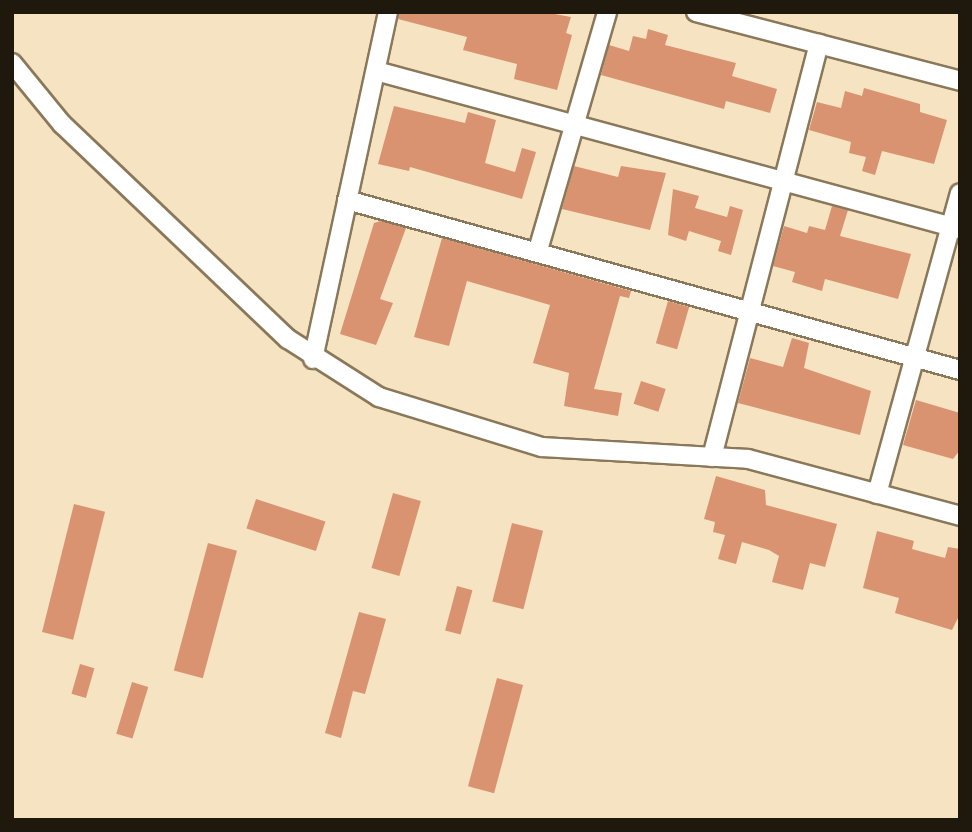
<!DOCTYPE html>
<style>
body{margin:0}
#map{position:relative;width:972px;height:832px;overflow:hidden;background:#f6e3c2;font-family:"Alegreya Sans",sans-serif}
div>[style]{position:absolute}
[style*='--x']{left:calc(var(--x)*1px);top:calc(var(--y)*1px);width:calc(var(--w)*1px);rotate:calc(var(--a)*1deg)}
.building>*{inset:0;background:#da9371;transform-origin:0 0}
.roads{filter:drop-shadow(2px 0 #8a785a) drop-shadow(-2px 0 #8a785a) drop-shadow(0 2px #8a785a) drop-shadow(0 -2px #8a785a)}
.minor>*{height:18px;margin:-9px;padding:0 9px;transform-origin:9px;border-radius:9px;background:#fff}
span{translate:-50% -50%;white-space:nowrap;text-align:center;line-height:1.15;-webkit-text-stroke:6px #fdf1de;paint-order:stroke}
.frame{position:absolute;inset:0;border:14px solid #1f180d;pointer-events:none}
</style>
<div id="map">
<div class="building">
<i style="clip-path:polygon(399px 12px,544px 12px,571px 17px,566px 33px,572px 35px,557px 90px,514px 79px,517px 64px,463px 50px,467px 37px,398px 19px)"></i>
<i style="clip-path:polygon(648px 29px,668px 35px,665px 45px,736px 63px,732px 76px,777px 89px,770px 113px,726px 101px,724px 109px,601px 75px,609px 45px,629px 51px,633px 36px,646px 39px)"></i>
<i style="clip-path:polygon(864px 88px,920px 104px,920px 112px,947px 120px,934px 164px,882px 151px,875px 175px,862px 171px,866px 157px,849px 153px,851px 142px,809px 130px,817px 102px,841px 108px,845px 91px,862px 96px)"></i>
<i style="clip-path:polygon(394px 106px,465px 123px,468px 112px,496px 120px,485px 163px,515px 172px,522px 148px,536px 152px,522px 199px,410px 167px,409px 171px,378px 164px)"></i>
<i style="clip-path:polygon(574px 166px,618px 177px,621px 166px,666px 173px,650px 230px,562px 209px)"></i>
<i style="clip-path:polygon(673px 189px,699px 196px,695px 208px,727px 217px,730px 206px,743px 210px,731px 255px,718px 251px,721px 241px,689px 231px,686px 241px,668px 235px)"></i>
<i style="clip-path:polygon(832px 206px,848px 210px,840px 236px,911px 254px,898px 299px,825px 279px,822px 291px,792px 282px,795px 272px,773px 266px,784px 226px,807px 233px,809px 226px,825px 230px)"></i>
<i style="clip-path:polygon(381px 221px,406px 228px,380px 299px,393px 303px,376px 345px,340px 334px,374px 223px)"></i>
<i style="clip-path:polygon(442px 238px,631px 291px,629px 298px,620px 296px,594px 389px,622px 393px,618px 416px,564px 406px,569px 373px,533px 363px,550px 305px,467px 281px,449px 346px,414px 337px)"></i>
<i style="left:668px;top:301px;width:22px;height:44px;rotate:16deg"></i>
<i style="clip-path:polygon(792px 338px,809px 343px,804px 368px,871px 391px,860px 435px,738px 403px,750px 358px,783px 367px)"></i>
<i style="left:641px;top:381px;width:26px;height:24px;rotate:18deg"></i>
<i style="clip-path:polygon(916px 400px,960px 413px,960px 450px,953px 459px,903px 445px)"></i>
<i style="clip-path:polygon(716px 476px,765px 490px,766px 505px,837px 524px,825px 567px,810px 563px,803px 590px,772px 582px,779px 556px,769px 550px,742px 542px,736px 564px,718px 559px,725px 535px,713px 532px,715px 522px,704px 519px)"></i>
<i style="left:393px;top:493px;width:29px;height:78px;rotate:16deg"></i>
<i style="left:256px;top:499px;width:73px;height:31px;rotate:18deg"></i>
<i style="left:74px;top:504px;width:32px;height:132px;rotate:14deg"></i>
<i style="left:512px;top:523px;width:32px;height:81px;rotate:14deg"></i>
<i style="clip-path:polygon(877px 531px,914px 541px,912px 549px,945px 558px,948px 547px,960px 549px,960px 614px,952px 630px,895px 613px,899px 598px,863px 588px)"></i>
<i style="left:208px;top:543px;width:30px;height:132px;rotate:15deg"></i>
<i style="left:457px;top:586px;width:16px;height:46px;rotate:15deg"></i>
<i style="clip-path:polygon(359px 612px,386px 619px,365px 694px,353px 691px,341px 738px,325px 733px)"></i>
<i style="left:80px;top:664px;width:15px;height:31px;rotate:16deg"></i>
<i style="left:497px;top:678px;width:27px;height:112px;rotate:15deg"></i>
<i style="left:132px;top:682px;width:17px;height:54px;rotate:17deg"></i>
</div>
<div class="roads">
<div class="minor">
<i style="--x:696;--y:12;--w:273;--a:14.6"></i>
<i style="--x:12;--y:63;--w:79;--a:50.7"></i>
<i style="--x:62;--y:124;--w:312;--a:43.6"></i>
<i style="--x:288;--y:339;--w:108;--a:32.5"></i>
<i style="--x:379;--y:397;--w:170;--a:17.1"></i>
<i style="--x:542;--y:447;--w:206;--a:3.3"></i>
<i style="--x:748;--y:459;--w:220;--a:15"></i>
<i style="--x:376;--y:71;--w:605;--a:15.14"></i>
<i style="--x:347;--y:200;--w:636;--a:15.5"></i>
<i style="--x:538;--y:250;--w:248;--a:-73.8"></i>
<i style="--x:313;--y:359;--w:355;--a:-77.8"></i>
<i style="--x:712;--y:457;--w:427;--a:-75.5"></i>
<i style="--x:877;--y:494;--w:312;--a:-74.6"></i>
</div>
</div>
<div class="frame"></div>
</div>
